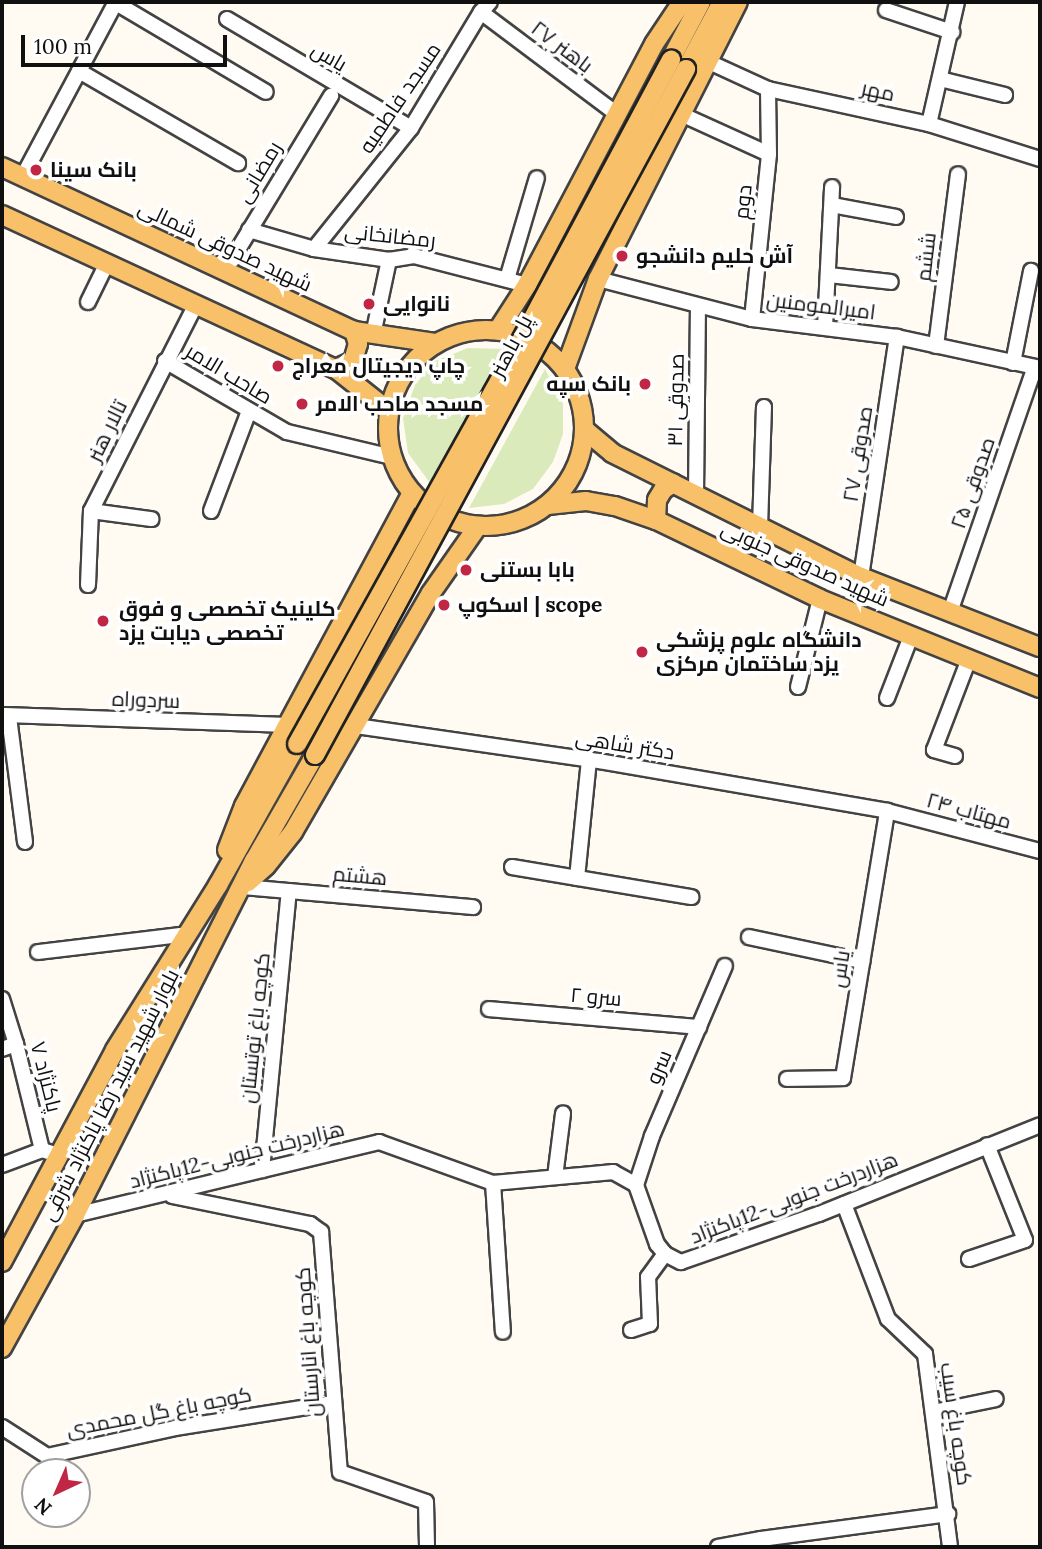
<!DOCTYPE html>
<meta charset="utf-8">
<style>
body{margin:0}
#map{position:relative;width:1042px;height:1549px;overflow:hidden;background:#fffbf3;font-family:Lora,Cairo,serif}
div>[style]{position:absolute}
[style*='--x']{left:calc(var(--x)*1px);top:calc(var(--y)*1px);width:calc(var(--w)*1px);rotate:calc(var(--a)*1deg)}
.green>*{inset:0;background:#dbeabb}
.roads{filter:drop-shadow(2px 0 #434343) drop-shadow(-2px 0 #434343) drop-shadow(0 2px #434343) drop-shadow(0 -2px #434343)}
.minor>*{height:14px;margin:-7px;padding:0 7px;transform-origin:7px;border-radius:7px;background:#fff}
.major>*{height:18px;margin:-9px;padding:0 9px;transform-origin:9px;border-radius:9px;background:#f8c069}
.major>.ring{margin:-9px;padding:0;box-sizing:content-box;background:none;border:18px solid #f8c069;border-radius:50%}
.bridges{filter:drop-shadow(2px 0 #212121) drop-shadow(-2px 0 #212121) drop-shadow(0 2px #212121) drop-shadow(0 -2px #212121)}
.major-bridge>*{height:18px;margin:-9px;padding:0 9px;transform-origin:9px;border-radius:9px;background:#f8c069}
.dots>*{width:19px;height:19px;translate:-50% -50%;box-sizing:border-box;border:4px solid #fff;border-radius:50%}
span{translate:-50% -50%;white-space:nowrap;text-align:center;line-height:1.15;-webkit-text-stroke:7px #fff;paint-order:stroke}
.street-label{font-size:21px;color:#101010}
.poi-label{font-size:21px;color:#101010;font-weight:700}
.left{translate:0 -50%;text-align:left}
.right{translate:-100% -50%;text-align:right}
.frame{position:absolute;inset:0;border:4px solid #101010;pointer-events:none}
.north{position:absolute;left:21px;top:1458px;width:70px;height:70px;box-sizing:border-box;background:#fff;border:2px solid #9f9f9f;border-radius:50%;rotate:224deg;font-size:19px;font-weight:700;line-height:28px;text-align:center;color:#101010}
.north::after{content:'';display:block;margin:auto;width:24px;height:32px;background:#c12645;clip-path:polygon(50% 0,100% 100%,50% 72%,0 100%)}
.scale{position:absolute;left:21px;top:35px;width:206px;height:32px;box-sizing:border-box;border:4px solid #101010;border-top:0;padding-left:9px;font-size:21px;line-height:24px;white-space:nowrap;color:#101010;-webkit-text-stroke:5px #fff;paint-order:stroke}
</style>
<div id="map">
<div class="green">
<i style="clip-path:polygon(468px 348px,508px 349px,430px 483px,408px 453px,403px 418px,415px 385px,435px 361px)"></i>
<i style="clip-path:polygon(545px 369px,563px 404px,563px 434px,553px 462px,533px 489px,504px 504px,469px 508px)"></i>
</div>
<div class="roads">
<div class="minor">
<i style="--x:116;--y:3;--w:174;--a:30.7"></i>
<i style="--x:886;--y:10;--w:70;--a:18.4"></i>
<i style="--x:481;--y:12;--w:171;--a:36.9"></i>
<i style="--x:227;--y:19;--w:214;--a:30.6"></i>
<i style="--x:709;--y:62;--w:65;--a:24.6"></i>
<i style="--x:768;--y:89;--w:165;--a:12.3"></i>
<i style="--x:929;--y:124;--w:116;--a:17.5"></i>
<i style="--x:79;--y:71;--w:184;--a:30.1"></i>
<i style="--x:940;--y:79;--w:67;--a:13.8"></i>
<i style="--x:683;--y:115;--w:94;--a:24.4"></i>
<i style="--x:929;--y:124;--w:125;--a:-77.1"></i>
<i style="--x:23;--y:176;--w:197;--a:-61.9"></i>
<i style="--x:832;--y:205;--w:65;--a:10.6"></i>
<i style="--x:249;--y:230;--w:68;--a:16.3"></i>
<i style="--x:314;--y:249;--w:76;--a:8.3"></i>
<i style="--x:389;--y:260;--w:25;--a:-9"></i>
<i style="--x:414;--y:256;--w:117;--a:14.4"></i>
<i style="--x:314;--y:249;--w:155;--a:-51.3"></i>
<i style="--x:411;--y:128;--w:135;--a:-58.9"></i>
<i style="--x:481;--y:12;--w:13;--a:-48"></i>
<i style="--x:225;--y:271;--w:205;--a:-58.8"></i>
<i style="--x:829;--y:275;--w:62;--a:6.4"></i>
<i style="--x:507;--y:279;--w:105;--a:-73.5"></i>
<i style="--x:598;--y:279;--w:159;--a:14.6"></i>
<i style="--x:752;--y:319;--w:146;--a:7.1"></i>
<i style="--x:897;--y:337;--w:146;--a:12.2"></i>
<i style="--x:88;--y:302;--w:43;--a:-64"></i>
<i style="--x:752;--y:319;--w:166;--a:-84.1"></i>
<i style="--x:769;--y:154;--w:65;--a:-90.9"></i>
<i style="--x:825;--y:327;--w:140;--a:-87.1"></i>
<i style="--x:373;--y:335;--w:77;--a:-78"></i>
<i style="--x:936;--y:346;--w:173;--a:-82.7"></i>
<i style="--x:165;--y:361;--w:141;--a:30.2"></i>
<i style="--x:287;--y:432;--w:108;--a:13.4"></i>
<i style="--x:1013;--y:363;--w:94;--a:-78.9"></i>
<i style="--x:696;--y:495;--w:189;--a:-89.4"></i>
<i style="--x:91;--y:511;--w:61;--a:7.6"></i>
<i style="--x:211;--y:511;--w:107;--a:-69.2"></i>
<i style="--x:760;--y:527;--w:120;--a:-88.1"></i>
<i style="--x:861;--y:577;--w:243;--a:-81.5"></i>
<i style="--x:88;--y:585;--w:74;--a:-87.7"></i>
<i style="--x:91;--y:511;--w:232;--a:-63.1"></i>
<i style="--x:950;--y:612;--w:259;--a:-70.9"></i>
<i style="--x:798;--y:687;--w:91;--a:-76"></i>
<i style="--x:887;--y:698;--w:66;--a:-68.8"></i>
<i style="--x:2;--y:715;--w:286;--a:2"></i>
<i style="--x:9;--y:717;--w:126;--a:82.7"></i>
<i style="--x:356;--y:726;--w:246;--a:8.2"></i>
<i style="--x:599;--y:761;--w:292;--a:9.8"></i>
<i style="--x:887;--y:811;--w:158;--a:14.7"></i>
<i style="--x:955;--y:756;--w:22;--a:-164"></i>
<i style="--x:934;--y:750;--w:97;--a:-69"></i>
<i style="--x:512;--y:867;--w:182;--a:9.5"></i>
<i style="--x:577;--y:878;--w:119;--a:-84.2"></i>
<i style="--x:243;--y:887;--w:231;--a:5"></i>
<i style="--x:749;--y:937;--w:116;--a:12"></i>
<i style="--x:38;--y:952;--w:151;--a:-6.8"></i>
<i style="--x:2;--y:999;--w:47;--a:72.7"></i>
<i style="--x:16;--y:1044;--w:109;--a:76.2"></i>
<i style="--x:42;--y:1150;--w:17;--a:17"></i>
<i style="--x:489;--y:1009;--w:211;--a:4.9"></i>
<i style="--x:2;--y:1049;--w:15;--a:-20"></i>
<i style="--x:787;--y:1079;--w:56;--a:-1"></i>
<i style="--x:843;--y:1078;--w:271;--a:-80.6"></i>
<i style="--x:2;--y:1165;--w:43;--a:-20.6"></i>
<i style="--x:262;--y:1170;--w:280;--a:-84.5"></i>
<i style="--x:555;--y:1177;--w:64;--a:-82.8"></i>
<i style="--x:493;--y:1183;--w:149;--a:86.2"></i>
<i style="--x:636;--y:1185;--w:52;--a:-71.9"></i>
<i style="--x:652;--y:1136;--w:185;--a:-66.8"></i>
<i style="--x:172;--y:1196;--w:141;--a:11.5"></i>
<i style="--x:310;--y:1224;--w:14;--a:36"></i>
<i style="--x:321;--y:1232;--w:241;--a:85.5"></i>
<i style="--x:340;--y:1472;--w:91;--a:19.2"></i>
<i style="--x:426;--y:1502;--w:45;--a:88.7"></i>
<i style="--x:844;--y:1204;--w:123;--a:69.1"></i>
<i style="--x:888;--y:1319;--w:51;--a:43.4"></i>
<i style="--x:925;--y:1354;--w:195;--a:82.6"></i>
<i style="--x:75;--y:1215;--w:313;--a:-13.5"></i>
<i style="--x:379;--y:1142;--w:121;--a:19.8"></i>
<i style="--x:493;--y:1183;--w:121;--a:-5.2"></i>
<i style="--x:613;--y:1172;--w:26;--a:29"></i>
<i style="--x:636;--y:1185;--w:63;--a:70.4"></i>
<i style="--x:657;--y:1244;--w:13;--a:51"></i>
<i style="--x:665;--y:1254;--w:18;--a:27"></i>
<i style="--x:681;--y:1262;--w:146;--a:-19.2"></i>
<i style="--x:819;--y:1214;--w:238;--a:-21.9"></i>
<i style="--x:969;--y:1259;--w:59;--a:-18.7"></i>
<i style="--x:1025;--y:1240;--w:102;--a:-111.8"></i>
<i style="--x:631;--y:1330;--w:20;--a:-18"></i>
<i style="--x:650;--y:1324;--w:47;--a:-92.4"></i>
<i style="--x:648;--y:1277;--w:29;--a:-54"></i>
<i style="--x:933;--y:1412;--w:64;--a:-11.7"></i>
<i style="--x:2;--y:1427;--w:54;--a:32.8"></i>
<i style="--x:47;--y:1456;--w:131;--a:-12.3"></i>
<i style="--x:175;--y:1428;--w:159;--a:-9"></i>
<i style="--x:718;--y:1547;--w:44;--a:-10.5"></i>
<i style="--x:761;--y:1539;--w:189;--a:-7.6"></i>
</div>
<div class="major">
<i style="--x:671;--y:59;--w:64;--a:-62.2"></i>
<i style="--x:686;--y:69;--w:76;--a:-61.8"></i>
<i style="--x:2;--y:167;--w:388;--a:25"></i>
<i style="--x:354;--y:331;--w:82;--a:8.4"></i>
<i style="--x:2;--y:215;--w:368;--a:24.8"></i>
<i style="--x:336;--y:369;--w:68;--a:38.4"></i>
<i style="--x:498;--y:330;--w:54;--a:-57.2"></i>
<i style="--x:527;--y:285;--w:272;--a:-62.2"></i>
<i style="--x:654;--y:44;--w:50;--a:-56.3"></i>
<i class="ring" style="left:388px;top:330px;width:178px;height:178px"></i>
<i style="--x:336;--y:369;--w:19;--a:-25"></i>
<i style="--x:353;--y:361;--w:18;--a:-74"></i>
<i style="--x:358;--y:344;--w:14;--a:-107"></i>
<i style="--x:565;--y:369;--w:96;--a:-69.9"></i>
<i style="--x:598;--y:279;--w:310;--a:-63.2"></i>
<i style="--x:585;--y:430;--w:35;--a:40"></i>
<i style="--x:612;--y:453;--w:278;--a:26.5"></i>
<i style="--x:861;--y:577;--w:192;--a:21.4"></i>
<i style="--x:548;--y:505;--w:38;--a:-6"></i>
<i style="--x:586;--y:501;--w:29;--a:10"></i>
<i style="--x:615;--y:506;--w:43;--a:18.9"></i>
<i style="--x:656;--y:520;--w:182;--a:25.7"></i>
<i style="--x:820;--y:599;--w:237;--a:22"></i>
<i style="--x:656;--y:520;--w:20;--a:-87"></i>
<i style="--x:657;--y:500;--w:12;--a:-59"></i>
<i style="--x:663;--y:490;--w:12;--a:-35"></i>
<i style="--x:227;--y:850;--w:47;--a:-68.9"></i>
<i style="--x:244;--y:806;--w:355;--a:-61.8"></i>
<i style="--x:248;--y:882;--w:24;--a:-42"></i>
<i style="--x:266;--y:866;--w:43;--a:-51.5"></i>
<i style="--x:293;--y:832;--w:276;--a:-60"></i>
<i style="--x:431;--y:593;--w:82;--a:-55"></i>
<i style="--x:2;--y:1262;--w:240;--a:-61.9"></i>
<i style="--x:115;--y:1050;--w:195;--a:-58"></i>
<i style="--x:218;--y:885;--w:162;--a:-60.7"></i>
<i style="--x:2;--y:1348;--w:152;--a:-61.2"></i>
<i style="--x:75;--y:1215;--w:397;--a:-63.2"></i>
<i style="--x:254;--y:861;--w:122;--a:-60.1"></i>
</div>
</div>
<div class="bridges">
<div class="major-bridge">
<i style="--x:297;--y:744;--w:419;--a:-60.9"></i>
<i style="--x:501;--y:378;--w:361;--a:-61.9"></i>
<i style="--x:315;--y:755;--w:780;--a:-61.59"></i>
</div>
</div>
<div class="dots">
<i style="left:36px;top:170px;background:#c12645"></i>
<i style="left:622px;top:256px;background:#c12645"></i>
<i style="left:369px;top:304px;background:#c12645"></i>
<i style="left:278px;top:366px;background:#c12645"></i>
<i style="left:645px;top:384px;background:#c12645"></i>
<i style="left:302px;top:404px;background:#c12645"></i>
<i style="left:466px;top:570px;background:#c12645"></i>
<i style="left:444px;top:605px;background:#c12645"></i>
<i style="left:103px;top:621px;background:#c12645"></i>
<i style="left:642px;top:652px;background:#c12645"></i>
</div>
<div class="street-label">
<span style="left:562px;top:47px;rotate:37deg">باهنر ۲۷</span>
<span style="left:329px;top:57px;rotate:30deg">یاس</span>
<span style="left:878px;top:91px;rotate:12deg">مهر</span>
<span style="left:400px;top:98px;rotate:-56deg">مسجد فاطمیه</span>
<span style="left:259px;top:172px;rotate:-59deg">رمضانی</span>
<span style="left:743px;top:202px;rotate:-84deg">دوم</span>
<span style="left:390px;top:236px;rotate:6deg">رمضانخانی</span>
<span style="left:225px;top:246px;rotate:25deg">شهید صدوقی شمالی</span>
<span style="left:926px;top:257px;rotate:-83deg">ششم</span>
<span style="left:821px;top:306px;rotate:7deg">امیرالمومنین</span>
<span style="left:511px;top:346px;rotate:-62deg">پل باهنر</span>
<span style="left:229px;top:374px;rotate:31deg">صاحب الامر</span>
<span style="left:676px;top:400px;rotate:-89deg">صدوقی ۳۱</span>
<span style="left:107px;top:431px;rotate:-64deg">تالار هنر</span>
<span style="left:858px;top:454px;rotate:-81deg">صدوقی ۲۷</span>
<span style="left:973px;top:483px;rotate:-71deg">صدوقی ۲۵</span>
<span style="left:805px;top:564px;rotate:24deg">شهید صدوقی جنوبی</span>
<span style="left:146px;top:700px;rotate:2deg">سردوراه</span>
<span style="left:625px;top:745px;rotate:9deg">دکتر شاهی</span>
<span style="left:969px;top:811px;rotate:15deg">مهتاب ۲۴</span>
<span style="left:360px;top:876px;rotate:5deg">هشتم</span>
<span style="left:840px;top:969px;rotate:-81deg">یاس</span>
<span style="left:596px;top:997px;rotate:5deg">سرو ۲</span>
<span style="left:255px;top:1028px;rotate:-84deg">کوچه باغ توتستان</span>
<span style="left:659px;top:1067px;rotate:-67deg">سرو</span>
<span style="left:46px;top:1077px;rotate:76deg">پاکنژاد ۷</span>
<span style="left:110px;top:1095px;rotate:-63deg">بلوار شهید سید رضا پاکنژاد شرقی</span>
<span style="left:237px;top:1155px;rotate:-14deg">هزاردرخت جنوبی-12پاکنژاد</span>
<span style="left:794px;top:1198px;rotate:-21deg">هزاردرخت جنوبی-12پاکنژاد</span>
<span style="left:308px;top:1342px;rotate:-94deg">کوچه باغ انارستان</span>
<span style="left:159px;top:1412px;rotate:-11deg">کوچه باغ گل محمدی</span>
<span style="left:956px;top:1424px;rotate:82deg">کوچه باغ سیب</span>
</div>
<div class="poi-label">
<span class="left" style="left:50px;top:170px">بانک سینا</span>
<span class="left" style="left:636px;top:256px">آش حلیم دانشجو</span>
<span class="left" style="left:383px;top:304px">نانوایی</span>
<span class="left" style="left:292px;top:366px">چاپ دیجیتال معراج</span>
<span class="right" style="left:631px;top:384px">بانک سپه</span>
<span class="left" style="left:316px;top:404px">مسجد صاحب الامر</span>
<span class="left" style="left:480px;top:570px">بابا بستنی</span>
<span class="left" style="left:458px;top:605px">اسکوپ | scope</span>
<span class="left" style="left:119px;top:621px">کلینیک تخصصی و فوق<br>تخصصی دیابت یزد</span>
<span class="left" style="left:656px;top:652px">دانشگاه علوم پزشکی<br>یزد ساختمان مرکزی</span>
</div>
<div class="frame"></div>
<div class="north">N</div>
<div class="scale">100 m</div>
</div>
